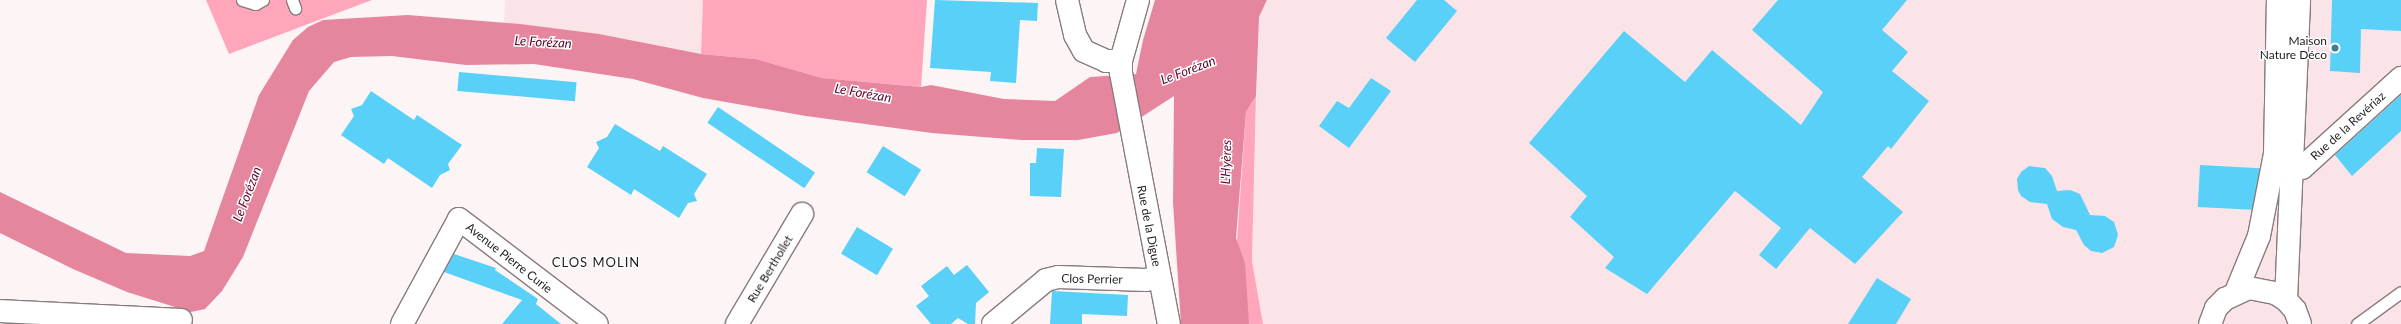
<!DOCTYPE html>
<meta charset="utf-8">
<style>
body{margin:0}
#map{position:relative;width:2401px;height:324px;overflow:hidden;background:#fdf4f6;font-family:Lato,sans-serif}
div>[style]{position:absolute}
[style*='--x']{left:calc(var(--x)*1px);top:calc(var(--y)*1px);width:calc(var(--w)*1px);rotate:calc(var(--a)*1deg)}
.built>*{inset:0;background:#fbe4e8}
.green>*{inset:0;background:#ffa6ba}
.water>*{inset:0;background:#e6869e}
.building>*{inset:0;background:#58d0f8;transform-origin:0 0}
.roads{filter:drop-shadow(1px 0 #887b7e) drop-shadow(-1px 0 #887b7e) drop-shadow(0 1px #887b7e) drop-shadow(0 -1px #887b7e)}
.lane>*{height:11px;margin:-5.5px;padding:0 5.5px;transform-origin:5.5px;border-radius:5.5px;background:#fff}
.street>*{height:22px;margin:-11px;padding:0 11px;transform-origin:11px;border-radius:11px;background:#fff}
.secondary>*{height:22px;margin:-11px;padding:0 11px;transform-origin:11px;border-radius:11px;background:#fff}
.primary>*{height:22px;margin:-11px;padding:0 11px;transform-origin:11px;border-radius:11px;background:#fff}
.dots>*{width:11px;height:11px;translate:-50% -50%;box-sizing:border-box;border:2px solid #fff;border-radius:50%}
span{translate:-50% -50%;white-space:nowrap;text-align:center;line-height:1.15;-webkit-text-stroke:3px #fff;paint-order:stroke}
.poi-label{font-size:12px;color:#211c1d}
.right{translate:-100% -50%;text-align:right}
.street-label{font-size:12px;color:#211c1d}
.water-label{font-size:13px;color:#5c0428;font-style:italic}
.neighbourhood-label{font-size:13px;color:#211c1d;letter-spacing:1px}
</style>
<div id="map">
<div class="built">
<i style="clip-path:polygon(505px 0,703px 0,701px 54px,599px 35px,504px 23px)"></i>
<i style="clip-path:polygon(1268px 0,2401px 0,2401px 324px,1263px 324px,1252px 261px,1259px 17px)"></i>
</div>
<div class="green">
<i style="clip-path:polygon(206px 0,372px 0,229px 54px)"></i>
<i style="clip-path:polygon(703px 0,927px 0,921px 87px,822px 78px,756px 59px,701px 54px)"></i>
<i style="clip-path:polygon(1256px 96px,1252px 261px,1263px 324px,1249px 324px,1237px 241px,1246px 112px)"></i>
</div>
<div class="water">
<i style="clip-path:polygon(1155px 0,1267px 0,1259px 17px,1256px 96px,1246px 112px,1236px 238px,1245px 263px,1249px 324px,1181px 324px,1173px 203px,1174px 96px,1117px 133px,1078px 140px,1022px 140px,932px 133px,806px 116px,703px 98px,633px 79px,534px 64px,466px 65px,392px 56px,351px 57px,334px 62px,309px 91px,243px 257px,222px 291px,205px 309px,191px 312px,127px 292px,73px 269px,0 233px,0 192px,126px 253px,190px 256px,204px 251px,259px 95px,293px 40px,308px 27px,323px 20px,408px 15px,520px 24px,599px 34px,701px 54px,756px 59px,822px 78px,921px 87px,931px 85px,1004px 99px,1055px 101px,1090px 77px,1136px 74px,1143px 40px)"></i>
</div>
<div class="building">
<i style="clip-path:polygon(935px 0,1038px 3px,1037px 21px,1020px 20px,1016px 83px,990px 81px,991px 72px,930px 68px)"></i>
<i style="clip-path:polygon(1417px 0,1444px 0,1457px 11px,1415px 62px,1386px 38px)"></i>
<i style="clip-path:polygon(1778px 0,1907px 0,1882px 30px,1908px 52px,1892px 71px,1929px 101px,1891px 149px,1888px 146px,1862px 177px,1903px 212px,1855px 264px,1810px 228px,1776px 269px,1759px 255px,1781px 228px,1735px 191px,1647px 294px,1605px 268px,1614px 257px,1570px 217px,1587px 196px,1529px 143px,1624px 31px,1685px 82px,1712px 50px,1801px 125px,1823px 92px,1752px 30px)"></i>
<i style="clip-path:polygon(2332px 0,2401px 0,2401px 31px,2361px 29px,2360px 73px,2330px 71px)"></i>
<i style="left:459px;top:72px;width:118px;height:19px;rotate:5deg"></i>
<i style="clip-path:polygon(1371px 78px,1391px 91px,1349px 148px,1319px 126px,1337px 101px,1349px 108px)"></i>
<i style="clip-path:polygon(371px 91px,414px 120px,417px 115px,462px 145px,448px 164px,450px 170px,440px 175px,432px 188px,388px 158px,384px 164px,341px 135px,354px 116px,351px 109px,362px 105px)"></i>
<i style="clip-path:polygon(2401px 95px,2401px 131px,2352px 176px,2335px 155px)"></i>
<i style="left:718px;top:107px;width:117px;height:19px;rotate:34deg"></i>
<i style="clip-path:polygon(615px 124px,660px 151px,663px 146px,707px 174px,694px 194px,697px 201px,688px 203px,679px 218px,634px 189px,631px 195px,587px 167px,599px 148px,596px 142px,607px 137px)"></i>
<i style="left:883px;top:146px;width:45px;height:31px;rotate:32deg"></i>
<i style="clip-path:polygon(1037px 148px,1064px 149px,1061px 197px,1030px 196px,1030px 163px,1036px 163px)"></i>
<i style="left:2200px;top:165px;width:60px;height:42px;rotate:3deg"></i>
<i style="clip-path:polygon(2029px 166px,2045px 168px,2052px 176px,2057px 191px,2070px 190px,2080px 194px,2090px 215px,2105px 216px,2114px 222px,2118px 235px,2114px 247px,2102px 253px,2091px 251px,2084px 245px,2076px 230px,2063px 227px,2052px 219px,2047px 204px,2030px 202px,2021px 196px,2018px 190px,2017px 179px,2021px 172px)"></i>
<i style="left:857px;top:227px;width:42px;height:31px;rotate:31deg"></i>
<i style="clip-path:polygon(454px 254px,496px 268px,495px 270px,538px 299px,536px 304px,561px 324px,502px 324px,522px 300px,444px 272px)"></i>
<i style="clip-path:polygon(967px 265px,989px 292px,976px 303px,975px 324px,968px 324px,958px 318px,951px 324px,931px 324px,916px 306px,929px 296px,921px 286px,947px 266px,954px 275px)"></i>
<i style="clip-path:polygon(1877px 278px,1911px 299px,1896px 324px,1848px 324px)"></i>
<i style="clip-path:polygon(1052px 291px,1128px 295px,1127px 316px,1082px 314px,1082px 324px,1050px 324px)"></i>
</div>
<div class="roads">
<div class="lane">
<i style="--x:242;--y:0;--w:14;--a:17"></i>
<i style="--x:255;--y:4;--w:9;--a:-27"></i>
<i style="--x:292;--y:0;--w:9;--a:69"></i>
<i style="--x:2357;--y:324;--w:54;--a:-36"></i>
</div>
<div class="street">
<i style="--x:1067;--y:0;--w:36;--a:77"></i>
<i style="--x:1075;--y:35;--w:18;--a:61"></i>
<i style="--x:1084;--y:51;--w:24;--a:24"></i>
<i style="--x:1106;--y:61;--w:15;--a:0"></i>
<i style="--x:2284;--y:157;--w:8;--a:90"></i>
<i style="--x:2284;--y:165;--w:7;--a:45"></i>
<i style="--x:2289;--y:170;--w:13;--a:-9"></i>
<i style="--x:2302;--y:168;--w:134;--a:-42.3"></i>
<i style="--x:0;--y:311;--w:181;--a:2.8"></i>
<i style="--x:402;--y:324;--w:119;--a:-61.5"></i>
<i style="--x:459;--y:219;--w:173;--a:37.3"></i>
<i style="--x:737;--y:324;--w:128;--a:-59.4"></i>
<i style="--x:993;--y:324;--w:69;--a:-39.7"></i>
<i style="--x:1046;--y:280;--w:12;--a:-14"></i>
<i style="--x:1058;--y:277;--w:88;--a:2"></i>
<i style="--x:1146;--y:280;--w:13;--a:-13"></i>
</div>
<div class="secondary">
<i style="--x:1138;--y:0;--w:63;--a:105.6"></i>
<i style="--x:1121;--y:61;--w:12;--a:90"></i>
<i style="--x:1121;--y:73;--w:256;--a:79.2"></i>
</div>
<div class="primary">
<i style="--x:2236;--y:292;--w:61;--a:-67.7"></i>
<i style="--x:2259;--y:236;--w:84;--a:-79"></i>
<i style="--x:2275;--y:154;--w:154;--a:-88.9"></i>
<i style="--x:2286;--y:300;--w:300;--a:-87.5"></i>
<i style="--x:2210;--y:324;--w:17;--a:-69"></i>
<i style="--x:2216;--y:308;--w:13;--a:-45"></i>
<i style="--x:2225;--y:299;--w:26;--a:-25"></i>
<i style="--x:2249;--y:288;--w:26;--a:11"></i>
<i style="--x:2275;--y:293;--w:13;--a:32"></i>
<i style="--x:2286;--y:300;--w:13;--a:48"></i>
<i style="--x:2295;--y:310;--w:15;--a:70"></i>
</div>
</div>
<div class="dots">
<i style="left:2335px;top:48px;background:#407e94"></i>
</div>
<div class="poi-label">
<span class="right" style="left:2327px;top:48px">Maison<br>Nature Déco</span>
</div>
<div class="street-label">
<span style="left:2348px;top:126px;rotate:-42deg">Rue de la Revériaz</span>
<span style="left:1149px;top:226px;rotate:79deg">Rue de la Digue</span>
<span style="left:509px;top:258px;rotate:38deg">Avenue Pierre Curie</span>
<span style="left:770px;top:269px;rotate:-59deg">Rue Berthollet</span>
<span style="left:1092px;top:279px;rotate:1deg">Clos Perrier</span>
</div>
<div class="water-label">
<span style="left:543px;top:42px;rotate:3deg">Le Forézan</span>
<span style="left:1188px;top:70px;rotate:-21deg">Le Forézan</span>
<span style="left:863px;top:93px;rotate:10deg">Le Forézan</span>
<span style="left:1226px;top:162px;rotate:-88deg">L'Hyères</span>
<span style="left:247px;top:194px;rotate:-69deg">Le Forézan</span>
</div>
<div class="neighbourhood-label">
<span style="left:596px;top:262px">CLOS MOLIN</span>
</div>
</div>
